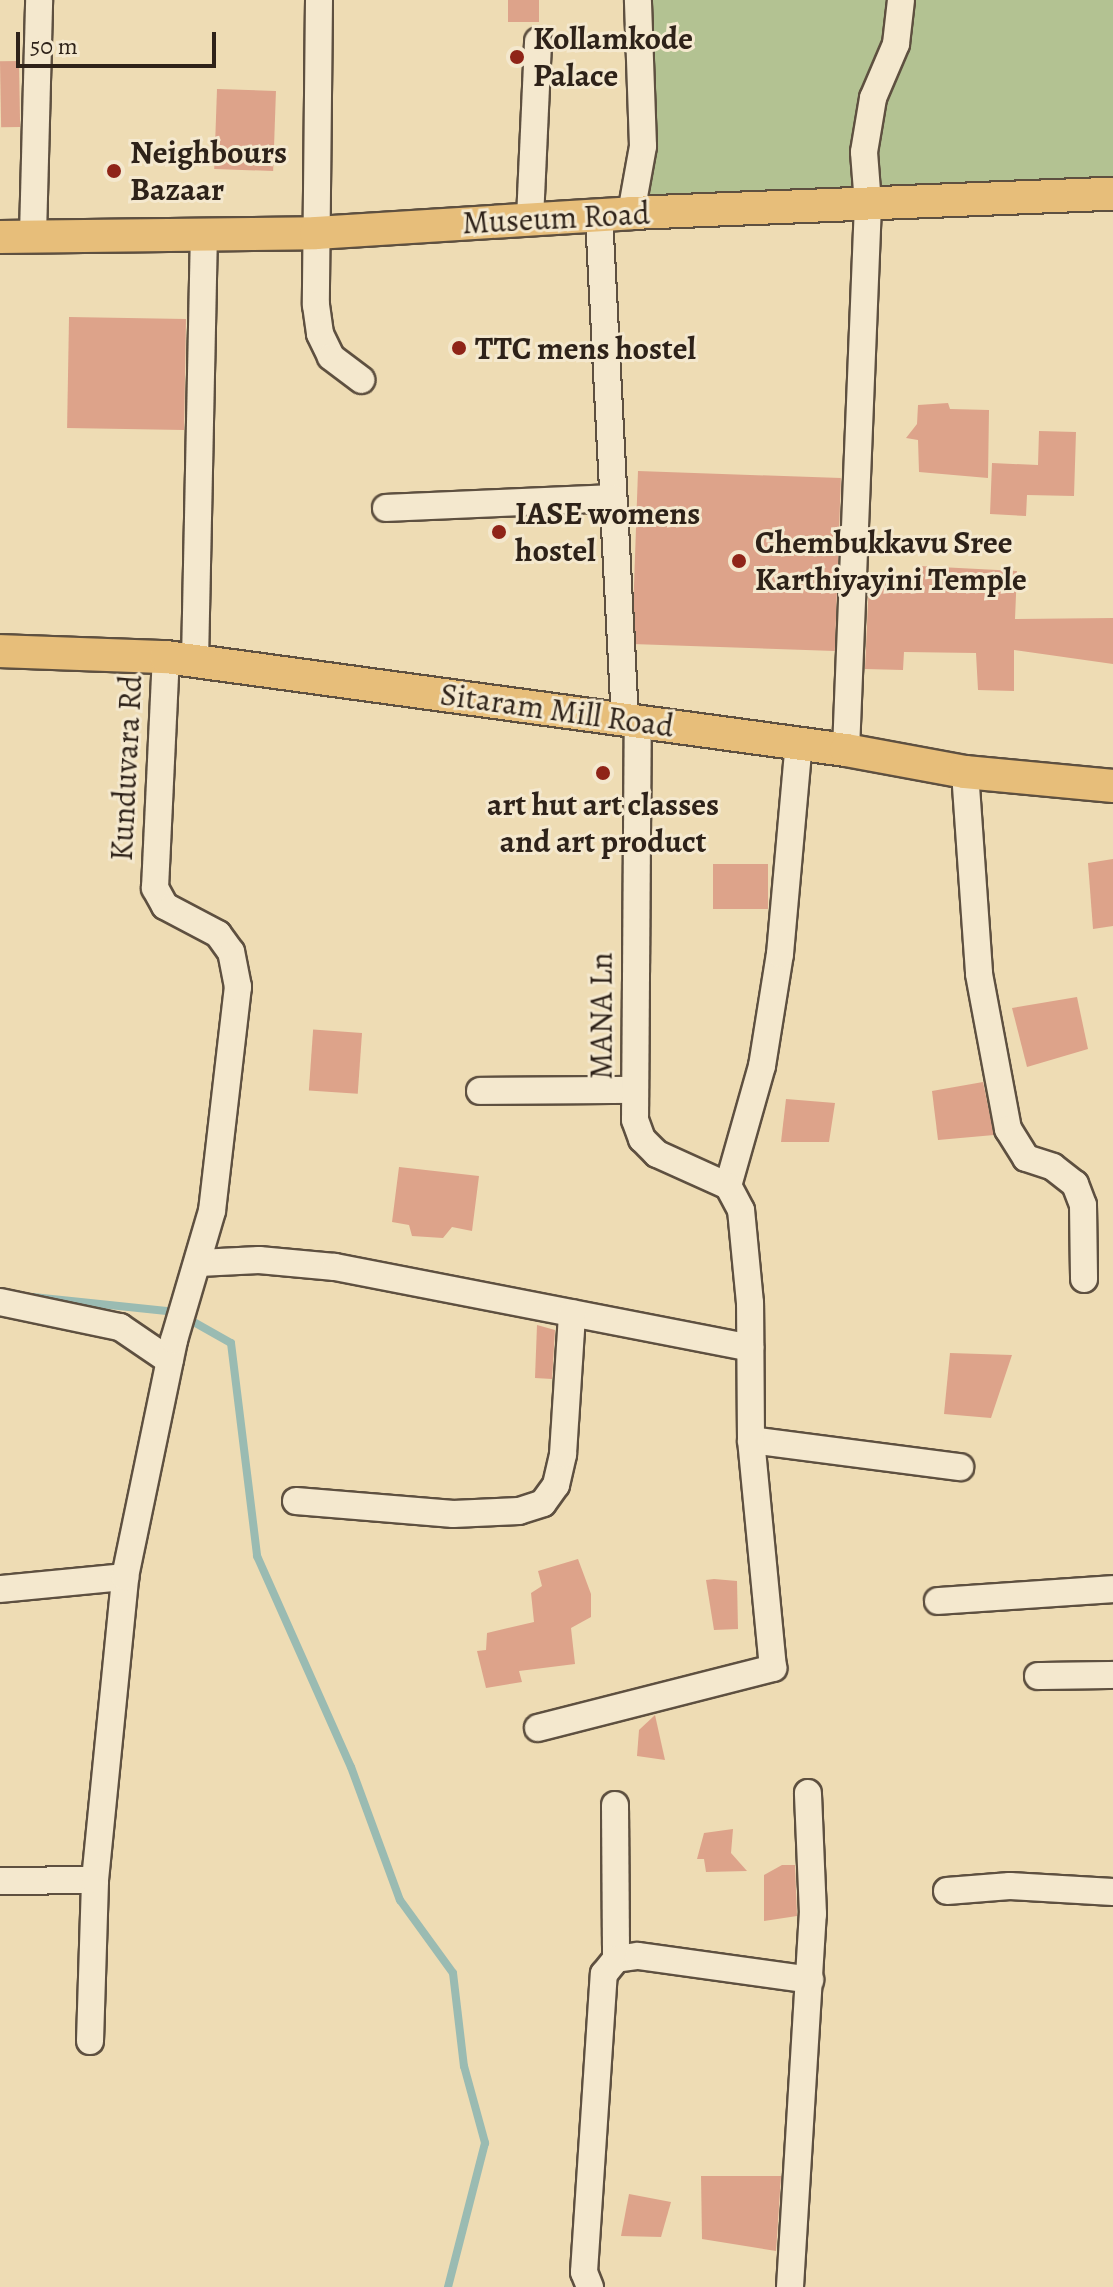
<!DOCTYPE html>
<style>
body{margin:0}
#map{position:relative;width:1113px;height:2287px;overflow:hidden;background:#eedcb4;font-family:Alegreya,serif}
div>[style]{position:absolute}
[style*='--x']{left:calc(var(--x)*1px);top:calc(var(--y)*1px);width:calc(var(--w)*1px);rotate:calc(var(--a)*1deg)}
.green>*{inset:0;background:#b3c292;transform-origin:0 0}
.stream>*{height:8px;margin:-4px;padding:0 4px;transform-origin:4px;border-radius:4px;background:#9abbb2}
.building>*{inset:0;background:#dda38a;transform-origin:0 0}
.roads{filter:drop-shadow(2px 0 #5e5040) drop-shadow(-2px 0 #5e5040) drop-shadow(0 2px #5e5040) drop-shadow(0 -2px #5e5040)}
.minor>*{height:26px;margin:-13px;padding:0 13px;transform-origin:13px;border-radius:13px;background:#f4e8ce}
.major>*{height:32px;margin:-16px;padding:0 16px;transform-origin:16px;border-radius:16px;background:#e7be7a}
.dots>*{width:22px;height:22px;translate:-50% -50%;box-sizing:border-box;border:4px solid #f4e8ce;border-radius:50%}
span{translate:-50% -50%;white-space:nowrap;text-align:center;line-height:1.15;-webkit-text-stroke:6px #f4e8ce;paint-order:stroke}
.poi-label{font-size:32px;color:#2e2219;font-weight:700}
.left{translate:0 -50%;text-align:left}
.street-label{font-size:32px;color:#2e2219}
.scale{position:absolute;left:16px;top:32px;width:200px;height:36px;box-sizing:border-box;border:4px solid #2e2219;border-top:0;padding-left:10px;font-size:24px;line-height:28px;white-space:nowrap;color:#2e2219;-webkit-text-stroke:6px #f4e8ce;paint-order:stroke}
</style>
<div id="map">
<div class="green">
<i style="left:645px;top:0;width:468px;height:212px"></i>
</div>
<div class="stream">
<i style="--x:33;--y:1297;--w:144;--a:6"></i>
<i style="--x:176;--y:1312;--w:63;--a:29.4"></i>
<i style="--x:231;--y:1343;--w:215;--a:83"></i>
<i style="--x:257;--y:1556;--w:231;--a:66"></i>
<i style="--x:351;--y:1767;--w:142;--a:69.8"></i>
<i style="--x:400;--y:1900;--w:90;--a:54"></i>
<i style="--x:453;--y:1973;--w:94;--a:83.3"></i>
<i style="--x:464;--y:2066;--w:80;--a:74.7"></i>
<i style="--x:485;--y:2143;--w:149;--a:104.4"></i>
</div>
<div class="building">
<i style="left:508px;top:0;width:31px;height:22px"></i>
<i style="left:19px;top:61px;width:66px;height:19px;rotate:89deg"></i>
<i style="left:217px;top:89px;width:59px;height:80px;rotate:2deg"></i>
<i style="left:186px;top:319px;width:111px;height:117px;rotate:91deg"></i>
<i style="clip-path:polygon(948px 403px,950px 409px,989px 410px,988px 478px,919px 472px,918px 440px,906px 438px,917px 424px,918px 405px)"></i>
<i style="clip-path:polygon(1039px 431px,1076px 432px,1074px 496px,1027px 495px,1026px 516px,990px 514px,992px 463px,1038px 465px)"></i>
<i style="left:638px;top:471px;width:203px;height:173px;rotate:2deg"></i>
<i style="clip-path:polygon(920px 566px,1017px 571px,1015px 619px,1113px 618px,1113px 664px,1014px 650px,1014px 691px,978px 690px,976px 653px,904px 652px,903px 670px,865px 669px,869px 581px,919px 586px)"></i>
<i style="clip-path:polygon(1113px 859px,1113px 926px,1093px 929px,1088px 863px)"></i>
<i style="left:768px;top:864px;width:45px;height:55px;rotate:90deg"></i>
<i style="clip-path:polygon(1077px 997px,1088px 1049px,1027px 1067px,1012px 1008px)"></i>
<i style="left:362px;top:1033px;width:61px;height:49px;rotate:94deg"></i>
<i style="clip-path:polygon(983px 1082px,994px 1135px,938px 1140px,932px 1091px)"></i>
<i style="clip-path:polygon(786px 1099px,835px 1103px,829px 1142px,781px 1142px)"></i>
<i style="clip-path:polygon(399px 1167px,479px 1176px,472px 1231px,452px 1227px,443px 1238px,412px 1236px,409px 1225px,392px 1222px)"></i>
<i style="clip-path:polygon(537px 1325px,555px 1330px,552px 1379px,535px 1378px)"></i>
<i style="clip-path:polygon(950px 1353px,1012px 1355px,991px 1418px,944px 1414px)"></i>
<i style="clip-path:polygon(578px 1559px,591px 1594px,591px 1617px,571px 1628px,575px 1664px,519px 1671px,522px 1682px,486px 1688px,477px 1651px,486px 1650px,487px 1633px,534px 1622px,531px 1593px,542px 1586px,538px 1571px)"></i>
<i style="clip-path:polygon(714px 1579px,737px 1581px,738px 1629px,714px 1630px,706px 1580px)"></i>
<i style="clip-path:polygon(655px 1715px,665px 1760px,637px 1756px,639px 1730px)"></i>
<i style="clip-path:polygon(733px 1829px,731px 1853px,747px 1871px,706px 1872px,704px 1859px,697px 1859px,704px 1833px)"></i>
<i style="clip-path:polygon(782px 1865px,795px 1865px,797px 1916px,764px 1921px,764px 1875px)"></i>
<i style="clip-path:polygon(701px 2176px,781px 2176px,776px 2251px,702px 2239px)"></i>
<i style="clip-path:polygon(629px 2194px,671px 2202px,661px 2237px,621px 2236px)"></i>
</div>
<div class="roads">
<div class="minor">
<i style="--x:319;--y:0;--w:305;--a:90.6"></i>
<i style="--x:316;--y:305;--w:29;--a:82"></i>
<i style="--x:320;--y:334;--w:25;--a:64"></i>
<i style="--x:331;--y:357;--w:38;--a:37"></i>
<i style="--x:631;--y:213;--w:68;--a:-79.8"></i>
<i style="--x:643;--y:146;--w:146;--a:-92"></i>
<i style="--x:599;--y:216;--w:505;--a:87.05"></i>
<i style="--x:530;--y:219;--w:178;--a:-87.4"></i>
<i style="--x:33;--y:235;--w:235;--a:-88.5"></i>
<i style="--x:386;--y:508;--w:227;--a:-2.5"></i>
<i style="--x:195;--y:661;--w:424;--a:-88.8"></i>
<i style="--x:846;--y:750;--w:546;--a:-87.69"></i>
<i style="--x:868;--y:204;--w:52;--a:-94.4"></i>
<i style="--x:864;--y:152;--w:55;--a:-80.5"></i>
<i style="--x:873;--y:98;--w:59;--a:-66.9"></i>
<i style="--x:896;--y:44;--w:44;--a:-83.5"></i>
<i style="--x:965;--y:772;--w:202;--a:86"></i>
<i style="--x:979;--y:974;--w:158;--a:79.4"></i>
<i style="--x:1008;--y:1129;--w:34;--a:58"></i>
<i style="--x:1026;--y:1158;--w:28;--a:18"></i>
<i style="--x:1053;--y:1167;--w:28;--a:38"></i>
<i style="--x:1075;--y:1184;--w:22;--a:69"></i>
<i style="--x:1083;--y:1205;--w:74;--a:89.2"></i>
<i style="--x:480;--y:1091;--w:155;--a:-0.4"></i>
<i style="--x:728;--y:1186;--w:125;--a:-74.2"></i>
<i style="--x:762;--y:1066;--w:113;--a:-80.9"></i>
<i style="--x:780;--y:954;--w:212;--a:-84.9"></i>
<i style="--x:199;--y:1263;--w:60;--a:-2.9"></i>
<i style="--x:259;--y:1260;--w:76;--a:5.3"></i>
<i style="--x:335;--y:1267;--w:423;--a:11"></i>
<i style="--x:0;--y:1302;--w:123;--a:11.8"></i>
<i style="--x:120;--y:1327;--w:60;--a:34.2"></i>
<i style="--x:751;--y:1440;--w:211;--a:7.4"></i>
<i style="--x:296;--y:1501;--w:158;--a:4.7"></i>
<i style="--x:453;--y:1514;--w:66;--a:-2.6"></i>
<i style="--x:519;--y:1511;--w:25;--a:-18"></i>
<i style="--x:543;--y:1503;--w:22;--a:-54"></i>
<i style="--x:556;--y:1485;--w:32;--a:-77"></i>
<i style="--x:563;--y:1454;--w:141;--a:-86.3"></i>
<i style="--x:0;--y:1589;--w:126;--a:-5.5"></i>
<i style="--x:938;--y:1601;--w:175;--a:-3.9"></i>
<i style="--x:1038;--y:1676;--w:75;--a:-0.8"></i>
<i style="--x:538;--y:1728;--w:243;--a:-14.3"></i>
<i style="--x:773;--y:1668;--w:229;--a:-95.5"></i>
<i style="--x:751;--y:1440;--w:137;--a:-90.4"></i>
<i style="--x:750;--y:1303;--w:93;--a:-95.5"></i>
<i style="--x:741;--y:1210;--w:27;--a:-118"></i>
<i style="--x:728;--y:1186;--w:78;--a:-155.7"></i>
<i style="--x:657;--y:1154;--w:21;--a:-135"></i>
<i style="--x:642;--y:1139;--w:20;--a:-110"></i>
<i style="--x:635;--y:1120;--w:399;--a:-89.6"></i>
<i style="--x:615;--y:1805;--w:154;--a:89.6"></i>
<i style="--x:0;--y:1881;--w:95;--a:-0.6"></i>
<i style="--x:947;--y:1891;--w:63;--a:-4.5"></i>
<i style="--x:1010;--y:1886;--w:103;--a:3.3"></i>
<i style="--x:90;--y:2041;--w:161;--a:-88.2"></i>
<i style="--x:95;--y:1880;--w:304;--a:-84.3"></i>
<i style="--x:125;--y:1577;--w:242;--a:-78.3"></i>
<i style="--x:174;--y:1340;--w:134;--a:-73.6"></i>
<i style="--x:212;--y:1211;--w:226;--a:-83.4"></i>
<i style="--x:238;--y:987;--w:36;--a:-101"></i>
<i style="--x:231;--y:952;--w:22;--a:-126"></i>
<i style="--x:218;--y:934;--w:60;--a:-152.2"></i>
<i style="--x:165;--y:906;--w:21;--a:-119"></i>
<i style="--x:155;--y:888;--w:231;--a:-87.3"></i>
<i style="--x:590;--y:2287;--w:16;--a:-112"></i>
<i style="--x:584;--y:2272;--w:299;--a:-86.2"></i>
<i style="--x:604;--y:1974;--w:19;--a:-51"></i>
<i style="--x:616;--y:1959;--w:22;--a:-8"></i>
<i style="--x:638;--y:1956;--w:174;--a:7.9"></i>
<i style="--x:790;--y:2287;--w:374;--a:-86.5"></i>
<i style="--x:813;--y:1914;--w:121;--a:-92.4"></i>
</div>
<div class="major">
<i style="--x:0;--y:237;--w:316;--a:-0.7"></i>
<i style="--x:316;--y:233;--w:316;--a:-3.6"></i>
<i style="--x:631;--y:213;--w:482;--a:-2.3"></i>
<i style="--x:0;--y:651;--w:166;--a:2.1"></i>
<i style="--x:166;--y:657;--w:686;--a:7.79"></i>
<i style="--x:846;--y:750;--w:121;--a:10.5"></i>
<i style="--x:965;--y:772;--w:149;--a:5.4"></i>
</div>
</div>
<div class="dots">
<i style="left:517px;top:57px;background:#8f2418"></i>
<i style="left:114px;top:171px;background:#8f2418"></i>
<i style="left:459px;top:348px;background:#8f2418"></i>
<i style="left:499px;top:532px;background:#8f2418"></i>
<i style="left:739px;top:561px;background:#8f2418"></i>
<i style="left:603px;top:773px;background:#8f2418"></i>
</div>
<div class="poi-label">
<span class="left" style="left:533px;top:57px">Kollamkode<br>Palace</span>
<span class="left" style="left:130px;top:171px">Neighbours<br>Bazaar</span>
<span class="left" style="left:475px;top:348px">TTC mens hostel</span>
<span class="left" style="left:515px;top:532px">IASE womens<br>hostel</span>
<span class="left" style="left:755px;top:561px">Chembukkavu Sree<br>Karthiyayini Temple</span>
<span style="left:603px;top:823px">art hut art classes<br>and art product</span>
</div>
<div class="street-label">
<span style="left:556px;top:218px;rotate:-3deg">Museum Road</span>
<span style="left:557px;top:710px;rotate:8deg">Sitaram Mill Road</span>
<span style="left:126px;top:768px;rotate:-87deg">Kunduvara Rd</span>
<span style="left:601px;top:1016px;rotate:-90deg">MANA Ln</span>
</div>
<div class="scale">50 m</div>
</div>
